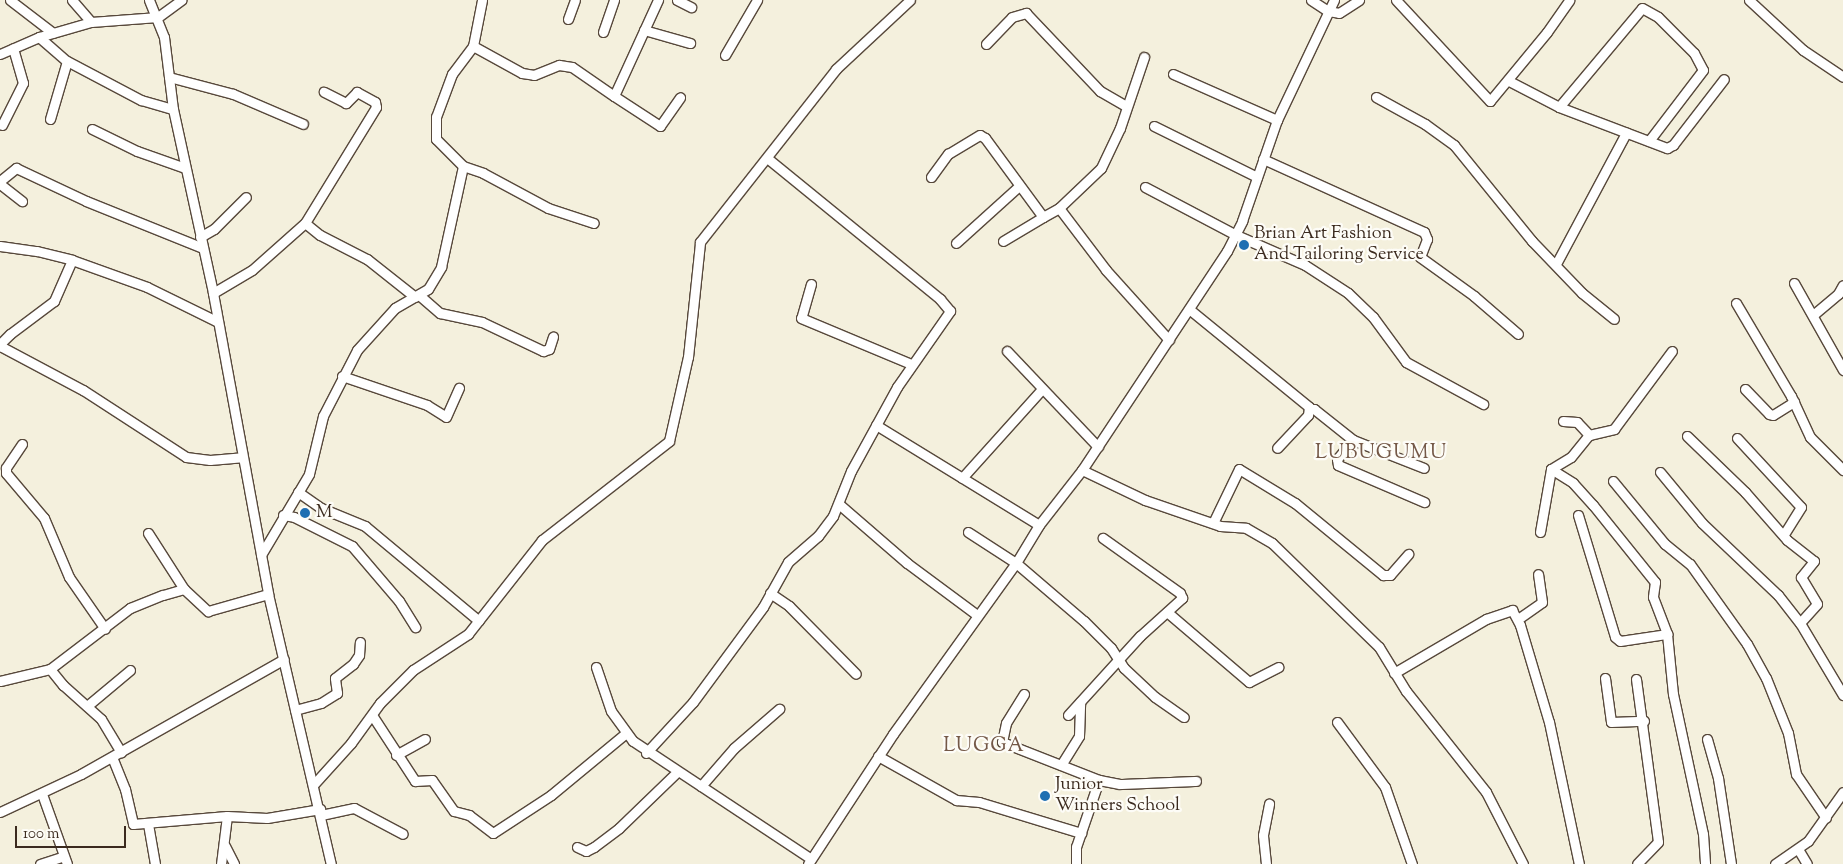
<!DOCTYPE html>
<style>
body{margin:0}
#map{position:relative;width:1843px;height:864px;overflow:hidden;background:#f4f0dd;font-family:"Sorts Mill Goudy",serif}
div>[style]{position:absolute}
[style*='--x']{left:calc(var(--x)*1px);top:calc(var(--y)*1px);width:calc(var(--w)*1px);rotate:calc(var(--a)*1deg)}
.roads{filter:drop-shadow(1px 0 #57483b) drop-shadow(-1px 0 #57483b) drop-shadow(0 1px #57483b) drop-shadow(0 -1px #57483b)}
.minor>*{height:9px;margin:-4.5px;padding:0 4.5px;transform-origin:4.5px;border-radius:4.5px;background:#fff}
.dots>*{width:14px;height:14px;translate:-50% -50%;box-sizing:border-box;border:2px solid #fdfcf7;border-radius:50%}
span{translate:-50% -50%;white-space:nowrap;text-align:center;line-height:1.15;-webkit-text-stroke:4.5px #fdfcf7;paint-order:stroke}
.poi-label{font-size:18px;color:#3b2a1e}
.left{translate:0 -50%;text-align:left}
.quarter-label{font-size:20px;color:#745847;letter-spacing:1px}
.scale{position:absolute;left:15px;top:826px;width:111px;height:22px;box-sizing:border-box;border:2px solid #3b2a1e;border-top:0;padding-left:6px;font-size:15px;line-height:18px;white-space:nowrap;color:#3b2a1e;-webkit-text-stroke:4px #fdfcf7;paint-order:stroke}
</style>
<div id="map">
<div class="roads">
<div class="minor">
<i style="--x:10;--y:0;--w:54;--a:37.5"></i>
<i style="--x:72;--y:0;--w:29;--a:49"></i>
<i style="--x:149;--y:0;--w:40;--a:68"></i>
<i style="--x:164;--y:37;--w:73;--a:82.9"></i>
<i style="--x:173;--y:109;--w:188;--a:77.7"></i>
<i style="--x:213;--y:293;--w:306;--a:79.6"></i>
<i style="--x:268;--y:594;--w:277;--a:76.9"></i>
<i style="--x:677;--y:0;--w:16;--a:27"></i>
<i style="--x:1311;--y:0;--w:20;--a:33"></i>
<i style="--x:1328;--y:11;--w:11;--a:10"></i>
<i style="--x:1339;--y:13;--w:24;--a:-33"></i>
<i style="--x:1396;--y:0;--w:138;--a:47.1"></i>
<i style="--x:1490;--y:101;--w:89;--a:-50.4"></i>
<i style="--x:1547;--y:32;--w:39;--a:-55"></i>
<i style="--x:1749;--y:0;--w:74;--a:42.8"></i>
<i style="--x:1803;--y:50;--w:48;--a:34"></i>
<i style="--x:568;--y:19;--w:20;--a:-70"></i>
<i style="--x:644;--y:30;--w:48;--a:15.8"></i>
<i style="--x:603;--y:32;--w:34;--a:-71"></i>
<i style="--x:39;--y:37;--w:37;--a:41"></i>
<i style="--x:67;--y:61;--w:84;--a:27.8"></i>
<i style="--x:141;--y:100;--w:33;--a:16"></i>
<i style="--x:986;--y:44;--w:37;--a:-46"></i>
<i style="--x:1012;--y:17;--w:15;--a:-16"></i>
<i style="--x:1026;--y:13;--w:108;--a:46.5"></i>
<i style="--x:1100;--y:91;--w:30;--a:30"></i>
<i style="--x:473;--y:46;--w:56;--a:28.9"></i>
<i style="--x:522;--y:73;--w:12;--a:9"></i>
<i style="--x:534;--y:75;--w:27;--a:-22"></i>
<i style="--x:559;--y:65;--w:13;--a:9"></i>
<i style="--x:572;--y:67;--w:51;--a:34.6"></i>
<i style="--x:614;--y:96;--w:106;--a:-65.4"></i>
<i style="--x:0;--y:54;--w:43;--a:-23.6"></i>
<i style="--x:39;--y:37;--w:54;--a:-16.1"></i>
<i style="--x:91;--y:22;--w:67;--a:-4.3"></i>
<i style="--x:158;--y:17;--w:29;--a:-36"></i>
<i style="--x:725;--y:55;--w:64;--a:-59.8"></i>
<i style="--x:1173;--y:74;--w:114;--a:23.9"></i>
<i style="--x:169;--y:77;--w:66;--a:14.9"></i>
<i style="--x:233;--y:94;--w:76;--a:23.2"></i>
<i style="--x:1509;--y:81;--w:56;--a:27.5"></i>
<i style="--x:1559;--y:107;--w:116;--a:20.8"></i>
<i style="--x:1667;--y:148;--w:7;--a:-27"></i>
<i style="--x:1673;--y:145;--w:83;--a:-52.3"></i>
<i style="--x:614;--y:96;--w:55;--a:33.1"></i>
<i style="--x:660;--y:126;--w:35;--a:-55"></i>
<i style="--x:1376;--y:97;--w:56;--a:28.9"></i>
<i style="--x:1425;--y:124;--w:36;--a:36"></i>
<i style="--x:1454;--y:145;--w:124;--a:50.9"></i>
<i style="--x:1532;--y:241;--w:72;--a:46.1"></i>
<i style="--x:1582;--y:293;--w:41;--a:39.1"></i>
<i style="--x:1559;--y:107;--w:129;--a:-50"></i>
<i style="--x:1642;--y:8;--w:18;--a:29"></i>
<i style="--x:1658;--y:17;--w:51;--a:45"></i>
<i style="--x:1694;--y:53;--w:19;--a:62"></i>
<i style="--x:1703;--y:70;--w:89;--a:127.3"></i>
<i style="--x:50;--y:119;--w:60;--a:-73.7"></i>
<i style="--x:2;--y:125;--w:47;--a:-63.4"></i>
<i style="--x:23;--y:83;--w:36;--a:-106"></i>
<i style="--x:1154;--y:126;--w:115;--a:26.3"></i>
<i style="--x:92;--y:129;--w:50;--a:26.1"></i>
<i style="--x:137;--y:151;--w:51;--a:19.5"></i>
<i style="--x:1263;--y:159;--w:177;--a:24.4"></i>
<i style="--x:1424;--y:232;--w:8;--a:67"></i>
<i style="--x:1427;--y:239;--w:19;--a:111"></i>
<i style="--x:1420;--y:257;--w:67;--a:35.8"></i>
<i style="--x:1474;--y:296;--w:58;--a:40.8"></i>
<i style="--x:463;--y:166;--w:21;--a:19"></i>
<i style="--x:483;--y:173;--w:74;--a:28.3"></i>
<i style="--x:548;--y:208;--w:48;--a:18.1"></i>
<i style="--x:931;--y:177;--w:29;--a:-54"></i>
<i style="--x:948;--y:154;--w:37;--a:-31"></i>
<i style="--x:980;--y:135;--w:6;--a:31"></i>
<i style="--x:985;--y:138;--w:98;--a:53.7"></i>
<i style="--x:1043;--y:217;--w:18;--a:-29"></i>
<i style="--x:1059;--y:208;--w:58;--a:-43.6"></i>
<i style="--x:1101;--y:168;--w:44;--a:-64.6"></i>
<i style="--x:1120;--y:128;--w:75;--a:-71.3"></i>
<i style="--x:0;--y:181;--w:21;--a:-39"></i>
<i style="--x:16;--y:168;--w:77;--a:25.2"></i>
<i style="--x:86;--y:201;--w:126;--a:21.9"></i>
<i style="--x:0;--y:184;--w:28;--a:38"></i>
<i style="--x:1145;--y:187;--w:103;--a:27.8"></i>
<i style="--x:1236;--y:235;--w:75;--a:23.5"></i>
<i style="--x:1305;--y:265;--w:51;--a:33.1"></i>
<i style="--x:1348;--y:293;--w:35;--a:44"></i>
<i style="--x:1373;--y:317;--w:56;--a:53.7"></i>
<i style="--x:1406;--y:362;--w:88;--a:28.6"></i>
<i style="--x:1059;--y:208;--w:78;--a:52.8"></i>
<i style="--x:1106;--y:270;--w:94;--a:48"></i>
<i style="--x:305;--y:223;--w:19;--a:39"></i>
<i style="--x:320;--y:235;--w:53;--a:27.1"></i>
<i style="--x:367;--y:259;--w:61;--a:38.4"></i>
<i style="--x:200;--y:237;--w:16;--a:-30"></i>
<i style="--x:214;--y:229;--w:45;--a:-45"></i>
<i style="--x:1003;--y:241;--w:47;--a:-31"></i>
<i style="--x:956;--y:243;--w:85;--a:-42.1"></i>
<i style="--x:0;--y:246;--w:37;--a:8"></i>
<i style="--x:37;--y:251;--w:36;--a:14"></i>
<i style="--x:72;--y:260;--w:80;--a:19.8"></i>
<i style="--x:147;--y:287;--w:79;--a:26.2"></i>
<i style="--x:72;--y:260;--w:45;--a:113.7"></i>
<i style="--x:54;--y:301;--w:55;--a:143.1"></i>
<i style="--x:10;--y:334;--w:13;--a:135"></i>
<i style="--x:1;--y:343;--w:4;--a:76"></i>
<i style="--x:2;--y:347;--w:92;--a:28"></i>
<i style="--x:83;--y:390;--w:123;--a:33"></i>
<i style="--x:186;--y:457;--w:24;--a:7"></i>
<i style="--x:210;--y:460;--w:32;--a:-5"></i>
<i style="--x:1556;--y:264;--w:149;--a:-61.9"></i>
<i style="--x:1794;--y:283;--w:100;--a:60.6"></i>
<i style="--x:811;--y:284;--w:35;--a:106"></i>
<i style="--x:801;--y:318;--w:119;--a:22.7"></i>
<i style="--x:213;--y:293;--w:45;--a:-30.5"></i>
<i style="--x:252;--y:270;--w:71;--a:-41.6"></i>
<i style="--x:305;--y:223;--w:136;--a:-58.5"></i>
<i style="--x:376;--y:107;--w:5;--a:-101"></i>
<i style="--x:375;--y:102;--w:21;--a:-151"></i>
<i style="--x:357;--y:92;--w:16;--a:135"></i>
<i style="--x:346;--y:103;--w:25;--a:-153"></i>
<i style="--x:419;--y:295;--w:28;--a:41"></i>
<i style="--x:440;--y:313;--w:43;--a:12.1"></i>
<i style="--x:482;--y:322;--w:68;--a:25.4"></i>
<i style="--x:543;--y:351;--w:6;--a:-18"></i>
<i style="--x:549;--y:349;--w:13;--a:-72"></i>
<i style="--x:1736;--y:303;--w:108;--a:59.4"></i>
<i style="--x:1791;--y:396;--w:45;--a:65.1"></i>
<i style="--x:1810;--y:437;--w:47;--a:45"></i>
<i style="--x:1189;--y:309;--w:155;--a:39.2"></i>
<i style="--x:1309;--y:407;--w:8;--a:97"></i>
<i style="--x:1308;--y:415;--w:45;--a:133.2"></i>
<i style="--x:1813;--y:315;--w:33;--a:-40"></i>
<i style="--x:1838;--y:294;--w:10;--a:-61"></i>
<i style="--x:1007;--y:351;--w:132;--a:46.5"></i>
<i style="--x:342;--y:376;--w:90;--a:18.8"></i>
<i style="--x:427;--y:405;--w:22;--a:32"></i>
<i style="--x:446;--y:417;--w:32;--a:-66"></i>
<i style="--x:1745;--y:389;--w:35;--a:46"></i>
<i style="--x:1769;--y:414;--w:4;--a:14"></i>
<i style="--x:1773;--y:415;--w:25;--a:-32"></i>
<i style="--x:1309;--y:409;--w:5;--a:0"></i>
<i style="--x:1314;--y:409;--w:50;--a:38.5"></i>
<i style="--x:1353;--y:440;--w:76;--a:21.5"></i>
<i style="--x:1563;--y:421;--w:14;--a:4"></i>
<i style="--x:1577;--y:422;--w:18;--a:47"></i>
<i style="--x:876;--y:425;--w:191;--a:31.5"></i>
<i style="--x:1687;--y:436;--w:81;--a:44"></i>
<i style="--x:1745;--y:492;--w:64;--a:48.8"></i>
<i style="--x:1787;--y:540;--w:34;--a:38"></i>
<i style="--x:1814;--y:561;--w:21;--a:129"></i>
<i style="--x:1801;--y:577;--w:31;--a:59"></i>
<i style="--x:1817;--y:604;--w:25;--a:132"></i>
<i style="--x:1737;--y:438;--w:94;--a:47.2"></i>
<i style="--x:1801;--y:507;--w:32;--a:122"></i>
<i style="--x:1353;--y:440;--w:25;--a:130"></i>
<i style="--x:1337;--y:459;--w:6;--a:81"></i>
<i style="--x:1338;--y:465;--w:94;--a:23.3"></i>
<i style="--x:22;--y:444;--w:29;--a:124"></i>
<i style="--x:6;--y:468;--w:5;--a:90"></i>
<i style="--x:6;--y:473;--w:59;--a:49.8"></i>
<i style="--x:44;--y:518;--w:64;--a:67"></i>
<i style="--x:69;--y:577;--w:63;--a:55.3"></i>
<i style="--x:1551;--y:469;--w:26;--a:32"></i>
<i style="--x:1573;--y:483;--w:30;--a:48"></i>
<i style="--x:1593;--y:505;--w:99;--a:51.2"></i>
<i style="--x:1655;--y:582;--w:15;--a:98"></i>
<i style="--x:1653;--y:597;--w:40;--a:69"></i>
<i style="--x:1667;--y:634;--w:60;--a:84.3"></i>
<i style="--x:1673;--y:694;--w:143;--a:77.9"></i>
<i style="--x:1703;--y:834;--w:30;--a:86"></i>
<i style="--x:1082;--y:470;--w:70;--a:25.5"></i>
<i style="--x:1145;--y:500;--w:79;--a:19.1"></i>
<i style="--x:1220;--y:526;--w:26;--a:4"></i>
<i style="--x:1246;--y:528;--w:30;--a:30"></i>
<i style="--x:1272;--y:543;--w:149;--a:44.2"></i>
<i style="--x:1379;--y:647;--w:52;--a:58.5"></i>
<i style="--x:1406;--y:691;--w:129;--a:51.6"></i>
<i style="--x:1486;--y:792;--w:81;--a:62.8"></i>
<i style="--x:1660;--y:472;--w:66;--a:50.5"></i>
<i style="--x:1702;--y:523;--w:105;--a:43.5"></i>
<i style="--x:1778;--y:595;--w:36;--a:52"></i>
<i style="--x:1800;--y:623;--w:84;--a:59.2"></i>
<i style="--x:962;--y:478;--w:120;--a:-48"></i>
<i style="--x:1613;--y:481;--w:82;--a:50.5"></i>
<i style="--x:1665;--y:544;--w:32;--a:39"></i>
<i style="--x:1690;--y:564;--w:98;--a:54.5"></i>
<i style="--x:1747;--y:644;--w:39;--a:61"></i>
<i style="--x:1766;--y:678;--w:59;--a:68.2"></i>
<i style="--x:1788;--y:733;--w:42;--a:79"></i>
<i style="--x:1796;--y:774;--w:53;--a:55.7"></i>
<i style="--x:298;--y:492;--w:28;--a:35"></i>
<i style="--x:321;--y:508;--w:48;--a:22.2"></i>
<i style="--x:365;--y:526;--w:148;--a:39.8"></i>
<i style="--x:840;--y:505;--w:89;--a:40.9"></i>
<i style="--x:907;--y:563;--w:87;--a:36.6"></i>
<i style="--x:283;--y:515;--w:11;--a:10"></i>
<i style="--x:294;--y:517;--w:65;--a:26.6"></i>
<i style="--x:352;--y:546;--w:72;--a:49.5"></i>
<i style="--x:399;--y:601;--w:31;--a:58"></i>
<i style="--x:1578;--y:515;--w:127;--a:73.1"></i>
<i style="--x:1615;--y:637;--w:6;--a:39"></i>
<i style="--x:1620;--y:641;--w:48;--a:-8.5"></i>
<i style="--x:1213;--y:523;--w:60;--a:-64.3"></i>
<i style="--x:1239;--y:469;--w:66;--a:31.3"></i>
<i style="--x:1295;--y:503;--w:114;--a:39.3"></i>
<i style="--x:1383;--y:575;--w:7;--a:0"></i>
<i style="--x:1390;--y:575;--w:28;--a:-49"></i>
<i style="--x:968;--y:532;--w:57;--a:32.9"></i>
<i style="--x:1016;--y:563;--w:89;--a:40.5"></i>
<i style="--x:1084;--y:621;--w:38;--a:45"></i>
<i style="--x:1111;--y:648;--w:24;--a:57"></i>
<i style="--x:1124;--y:668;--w:42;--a:43.1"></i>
<i style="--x:1155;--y:697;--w:35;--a:35"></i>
<i style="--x:1540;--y:532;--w:64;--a:-80.1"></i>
<i style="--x:1551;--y:469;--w:23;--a:-31"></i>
<i style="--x:1571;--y:457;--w:28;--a:-51"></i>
<i style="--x:1589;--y:435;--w:26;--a:-13"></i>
<i style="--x:1614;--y:429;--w:97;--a:-53.4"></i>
<i style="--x:148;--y:533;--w:67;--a:57.3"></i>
<i style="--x:261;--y:555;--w:94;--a:-59.3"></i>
<i style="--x:309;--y:474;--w:60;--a:-76.4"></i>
<i style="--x:323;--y:416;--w:74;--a:-62.7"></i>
<i style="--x:357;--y:350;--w:57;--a:-47.9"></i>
<i style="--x:395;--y:308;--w:38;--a:-30"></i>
<i style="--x:428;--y:289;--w:26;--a:-59"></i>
<i style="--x:441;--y:267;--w:103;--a:-77.7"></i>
<i style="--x:463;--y:166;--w:38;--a:-135"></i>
<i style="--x:436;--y:139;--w:22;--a:-90"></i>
<i style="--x:436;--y:117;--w:46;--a:-69.6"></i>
<i style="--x:452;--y:74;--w:35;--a:-53"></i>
<i style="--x:473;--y:46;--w:47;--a:-78.9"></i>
<i style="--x:770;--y:593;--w:23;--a:34"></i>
<i style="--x:789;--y:606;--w:95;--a:45.4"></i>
<i style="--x:1167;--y:612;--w:108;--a:40.5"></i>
<i style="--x:1249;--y:682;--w:33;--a:-27"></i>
<i style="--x:1518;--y:619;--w:29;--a:-35"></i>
<i style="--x:1542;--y:602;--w:28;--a:-98"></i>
<i style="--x:596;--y:667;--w:46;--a:71.2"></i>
<i style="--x:611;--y:711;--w:37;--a:54"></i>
<i style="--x:633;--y:741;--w:212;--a:33.5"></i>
<i style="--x:50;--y:669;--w:21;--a:51"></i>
<i style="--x:63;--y:685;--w:51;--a:41.8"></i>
<i style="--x:101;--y:719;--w:39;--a:59"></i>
<i style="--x:1394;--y:673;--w:107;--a:-30.4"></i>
<i style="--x:1486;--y:619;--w:28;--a:-19"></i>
<i style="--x:1512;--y:610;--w:17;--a:62"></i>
<i style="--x:1520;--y:625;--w:101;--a:73.4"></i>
<i style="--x:1549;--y:722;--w:145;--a:78.1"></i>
<i style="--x:1605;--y:678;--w:44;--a:82.2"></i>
<i style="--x:1611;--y:722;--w:33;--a:-2"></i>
<i style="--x:1636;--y:679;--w:164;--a:82.3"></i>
<i style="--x:1658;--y:842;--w:30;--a:134"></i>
<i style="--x:0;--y:681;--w:51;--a:-13.5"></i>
<i style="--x:50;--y:669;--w:101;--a:-37.3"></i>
<i style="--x:130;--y:608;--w:35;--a:-22"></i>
<i style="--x:163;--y:595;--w:22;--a:-16"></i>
<i style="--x:184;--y:589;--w:33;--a:43"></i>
<i style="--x:208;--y:611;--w:62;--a:-15.8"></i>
<i style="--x:1024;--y:694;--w:34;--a:122"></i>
<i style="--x:1006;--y:723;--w:19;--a:102"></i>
<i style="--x:1002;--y:742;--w:104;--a:21.4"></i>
<i style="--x:87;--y:706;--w:56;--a:-39.9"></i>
<i style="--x:295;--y:710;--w:27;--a:-15"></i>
<i style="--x:321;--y:703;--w:19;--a:-32"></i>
<i style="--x:337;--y:693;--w:15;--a:-98"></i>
<i style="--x:335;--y:678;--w:23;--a:-38"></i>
<i style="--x:353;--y:664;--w:11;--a:-56"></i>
<i style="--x:359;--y:655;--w:13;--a:-86"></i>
<i style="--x:372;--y:715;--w:79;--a:56.9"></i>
<i style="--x:415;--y:781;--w:17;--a:-3"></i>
<i style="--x:432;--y:780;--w:38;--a:55"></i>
<i style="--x:454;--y:811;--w:16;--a:15"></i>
<i style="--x:469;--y:815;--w:30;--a:37"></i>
<i style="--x:493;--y:833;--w:69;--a:-33.2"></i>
<i style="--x:551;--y:795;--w:97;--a:-39.6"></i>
<i style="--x:1068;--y:715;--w:107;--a:-47.7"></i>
<i style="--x:1140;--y:636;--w:57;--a:-42.1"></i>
<i style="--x:1182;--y:598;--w:5;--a:-112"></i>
<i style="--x:1180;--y:593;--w:95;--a:-144.5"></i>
<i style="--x:1337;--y:722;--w:81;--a:53.6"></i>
<i style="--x:1385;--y:787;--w:82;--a:70.7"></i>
<i style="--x:1707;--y:739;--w:41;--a:74.2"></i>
<i style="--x:1718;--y:778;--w:87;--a:81.4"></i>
<i style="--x:646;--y:753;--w:69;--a:-47.3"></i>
<i style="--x:693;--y:702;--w:118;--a:-53.6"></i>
<i style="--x:763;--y:607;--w:51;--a:-60.9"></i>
<i style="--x:788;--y:562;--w:40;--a:-41"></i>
<i style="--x:818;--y:536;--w:25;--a:-53"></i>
<i style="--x:833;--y:516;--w:48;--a:-68.2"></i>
<i style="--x:851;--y:471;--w:96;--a:-61.3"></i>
<i style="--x:897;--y:387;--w:93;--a:-55.1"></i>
<i style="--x:950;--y:311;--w:16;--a:-130"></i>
<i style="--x:940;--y:299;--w:223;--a:-140.8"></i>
<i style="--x:396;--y:755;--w:33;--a:-29"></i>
<i style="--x:878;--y:756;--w:90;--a:29.4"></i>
<i style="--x:956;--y:800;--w:23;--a:5"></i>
<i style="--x:979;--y:802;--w:107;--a:16.9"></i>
<i style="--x:112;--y:757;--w:35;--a:68"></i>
<i style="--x:125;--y:789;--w:36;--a:77"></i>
<i style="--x:133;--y:824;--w:94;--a:-4.9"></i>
<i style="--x:227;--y:816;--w:40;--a:2.9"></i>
<i style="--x:267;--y:818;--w:54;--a:-9.6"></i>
<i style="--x:1061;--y:765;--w:34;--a:-58"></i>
<i style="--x:1079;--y:736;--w:34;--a:-88"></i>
<i style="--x:314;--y:784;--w:55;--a:-47.9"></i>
<i style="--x:351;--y:743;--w:49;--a:-54.1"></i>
<i style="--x:380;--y:703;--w:47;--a:-45"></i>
<i style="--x:413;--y:670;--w:66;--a:-33.2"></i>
<i style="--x:468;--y:634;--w:120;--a:-51.8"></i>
<i style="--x:542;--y:540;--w:161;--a:-37.9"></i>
<i style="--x:669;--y:441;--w:86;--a:-77.3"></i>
<i style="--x:688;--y:357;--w:116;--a:-84"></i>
<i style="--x:700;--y:242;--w:220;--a:-51.8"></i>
<i style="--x:836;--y:69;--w:101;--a:-43"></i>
<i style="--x:701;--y:786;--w:50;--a:-49"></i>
<i style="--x:734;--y:748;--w:60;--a:-40.9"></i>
<i style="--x:42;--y:794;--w:74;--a:70.3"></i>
<i style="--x:0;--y:812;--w:89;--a:-25.1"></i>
<i style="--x:81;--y:774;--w:233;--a:-29.5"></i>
<i style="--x:321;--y:815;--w:34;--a:-12"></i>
<i style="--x:354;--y:808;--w:55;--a:28"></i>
<i style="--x:148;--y:824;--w:41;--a:80.1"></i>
<i style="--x:225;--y:846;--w:20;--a:63"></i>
<i style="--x:577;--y:847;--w:10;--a:24"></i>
<i style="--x:586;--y:851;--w:9;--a:-27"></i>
<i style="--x:594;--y:847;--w:31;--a:-37"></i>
<i style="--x:619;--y:828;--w:81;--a:-44"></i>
<i style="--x:1798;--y:849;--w:17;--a:59"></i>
<i style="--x:40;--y:864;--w:25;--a:-18"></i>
<i style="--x:221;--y:864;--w:48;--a:-82.9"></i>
<i style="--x:808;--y:864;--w:155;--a:-56.8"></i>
<i style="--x:893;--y:734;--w:211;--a:-54.3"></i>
<i style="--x:1016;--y:563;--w:44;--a:-58.8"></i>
<i style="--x:1039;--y:525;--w:70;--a:-52"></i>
<i style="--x:1082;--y:470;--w:263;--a:-56.5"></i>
<i style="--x:1227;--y:251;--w:34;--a:-63"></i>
<i style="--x:1242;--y:221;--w:107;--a:-70.9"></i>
<i style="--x:1277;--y:120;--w:133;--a:-64.6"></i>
<i style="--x:1076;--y:864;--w:17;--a:-90"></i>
<i style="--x:1076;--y:847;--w:71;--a:-71.1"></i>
<i style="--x:1099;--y:780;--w:21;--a:11"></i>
<i style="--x:1120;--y:784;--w:76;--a:-2.3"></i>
<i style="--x:1266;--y:864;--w:29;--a:-96"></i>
<i style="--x:1263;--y:835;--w:32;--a:-79"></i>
<i style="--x:1775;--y:864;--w:40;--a:-34.9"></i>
<i style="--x:1808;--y:841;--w:60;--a:-54.5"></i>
</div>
</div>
<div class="dots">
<i style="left:1244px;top:245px;background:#1f6fb2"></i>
<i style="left:305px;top:513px;background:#1f6fb2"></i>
<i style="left:1045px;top:796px;background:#1f6fb2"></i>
</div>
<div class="poi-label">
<span class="left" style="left:1254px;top:245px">Brian Art Fashion<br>And Tailoring Service</span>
<span class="left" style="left:316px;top:513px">M</span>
<span class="left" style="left:1055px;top:796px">Junior<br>Winners School</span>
</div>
<div class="quarter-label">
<span style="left:1381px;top:453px">LUBUGUMU</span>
<span style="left:984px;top:746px">LUGGA</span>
</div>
<div class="scale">100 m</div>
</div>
